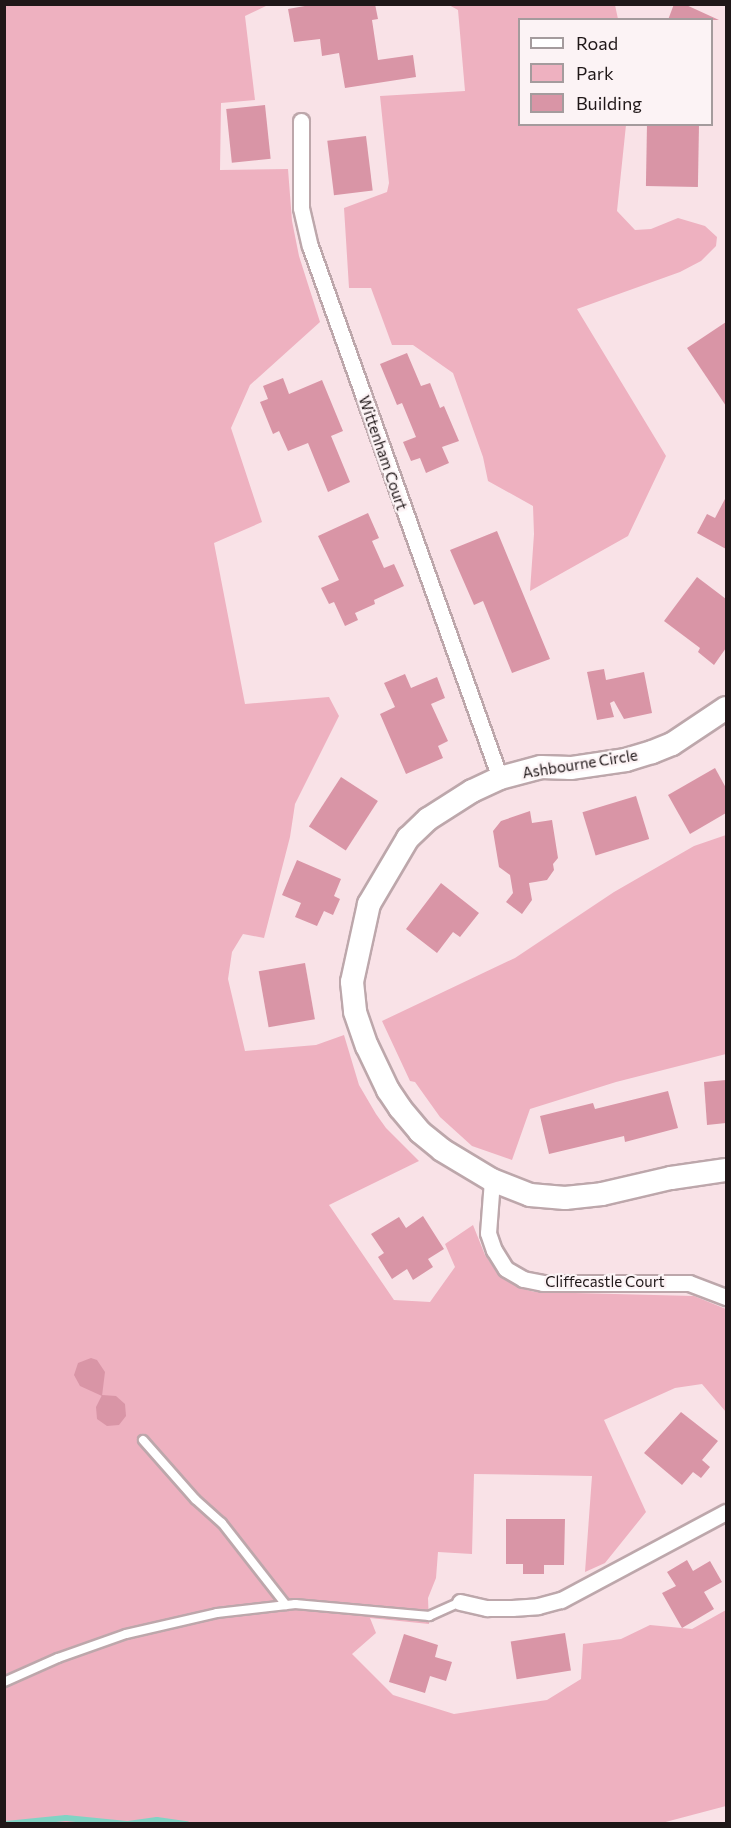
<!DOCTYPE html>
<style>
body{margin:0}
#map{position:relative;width:731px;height:1828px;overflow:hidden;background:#f9e2e7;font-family:Commissioner,sans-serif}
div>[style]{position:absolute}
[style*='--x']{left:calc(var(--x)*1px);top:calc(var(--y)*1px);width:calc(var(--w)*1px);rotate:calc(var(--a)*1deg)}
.green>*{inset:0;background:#eeb1c0}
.stream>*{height:6px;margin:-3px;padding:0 3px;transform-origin:3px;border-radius:3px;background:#80d3c4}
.building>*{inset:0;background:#d995a6;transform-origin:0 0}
.roads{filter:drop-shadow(2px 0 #bda7ab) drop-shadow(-2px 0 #bda7ab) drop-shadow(0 2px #bda7ab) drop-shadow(0 -2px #bda7ab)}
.lane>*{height:8px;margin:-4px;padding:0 4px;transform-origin:4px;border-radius:4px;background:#fff}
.street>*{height:15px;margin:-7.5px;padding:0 7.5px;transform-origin:7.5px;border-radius:7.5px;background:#fff}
.secondary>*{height:22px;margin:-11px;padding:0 11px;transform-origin:11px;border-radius:11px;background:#fff}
span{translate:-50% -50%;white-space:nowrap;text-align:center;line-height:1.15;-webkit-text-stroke:4.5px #fcf3f5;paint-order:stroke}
.street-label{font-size:15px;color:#1f1718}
.frame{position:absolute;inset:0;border:6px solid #1f1718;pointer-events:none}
.legend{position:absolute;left:518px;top:18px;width:195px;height:108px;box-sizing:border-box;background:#fcf3f5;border:2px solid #a49b9d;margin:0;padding:8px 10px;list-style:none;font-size:18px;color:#1f1718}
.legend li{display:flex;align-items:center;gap:12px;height:30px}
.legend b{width:30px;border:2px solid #a49b9d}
</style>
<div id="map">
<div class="green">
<i style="clip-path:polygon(4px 5px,268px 5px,245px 16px,255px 100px,221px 103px,220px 170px,288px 169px,292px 221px,299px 256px,320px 322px,250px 385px,231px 428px,262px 522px,214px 543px,245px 704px,329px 697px,339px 716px,295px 804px,290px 837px,264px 938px,243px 934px,232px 952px,228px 979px,245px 1051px,316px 1045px,344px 1035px,359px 1085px,376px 1114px,386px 1128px,419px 1161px,329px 1205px,394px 1300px,430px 1302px,455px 1267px,445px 1244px,473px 1225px,485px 1255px,495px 1269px,519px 1288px,535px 1292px,694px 1296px,726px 1309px,726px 1412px,702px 1384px,675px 1388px,604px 1420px,646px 1512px,605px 1563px,585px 1572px,592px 1476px,474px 1474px,472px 1554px,438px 1552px,436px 1578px,428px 1598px,429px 1624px,370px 1618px,376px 1633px,352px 1654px,393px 1695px,454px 1714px,547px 1700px,581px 1679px,583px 1644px,621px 1639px,650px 1625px,692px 1629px,726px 1610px,726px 1806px,658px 1824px,5px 1823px)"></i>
<i style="clip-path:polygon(449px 5px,615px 5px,618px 19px,520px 20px,520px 124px,626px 125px,617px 211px,635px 230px,651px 229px,678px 218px,705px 226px,717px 237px,716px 246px,701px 261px,680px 272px,577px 309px,666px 456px,628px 536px,530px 591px,534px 534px,533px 506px,488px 481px,483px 457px,453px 373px,413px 345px,392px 345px,371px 288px,349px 288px,344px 208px,387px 192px,389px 183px,380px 96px,465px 91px,458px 10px)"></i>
<i style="clip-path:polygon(726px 835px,726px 1054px,616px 1082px,530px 1109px,512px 1160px,472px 1146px,440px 1117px,415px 1082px,410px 1081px,382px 1021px,515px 958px,614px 892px,694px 846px)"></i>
</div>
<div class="stream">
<i style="--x:6;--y:1824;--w:60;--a:-5.7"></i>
<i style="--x:66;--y:1818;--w:61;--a:5.6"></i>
<i style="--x:128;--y:1824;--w:29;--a:-8"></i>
<i style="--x:157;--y:1820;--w:30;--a:8"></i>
</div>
<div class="building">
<i style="clip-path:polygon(316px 4px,375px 4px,378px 19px,372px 20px,378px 60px,413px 55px,416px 77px,345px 88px,339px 53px,322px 56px,320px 39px,294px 42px,288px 9px)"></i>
<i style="clip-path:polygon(674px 4px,684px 4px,719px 20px,668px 20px)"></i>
<i style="left:265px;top:105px;width:54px;height:39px;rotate:84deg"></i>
<i style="left:647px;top:124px;width:52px;height:62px;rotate:1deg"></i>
<i style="left:366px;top:136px;width:55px;height:39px;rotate:83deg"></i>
<i style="clip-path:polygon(726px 322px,726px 406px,687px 348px)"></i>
<i style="clip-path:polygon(407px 353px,421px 386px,430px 383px,440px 408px,444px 406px,459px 441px,442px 447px,449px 463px,426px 473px,420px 458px,411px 461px,403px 442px,416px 437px,402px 403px,397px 405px,380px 364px)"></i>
<i style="clip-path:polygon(283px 378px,289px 394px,322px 380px,343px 431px,331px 436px,350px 482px,328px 492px,308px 443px,288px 451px,279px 431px,273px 434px,260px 402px,268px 399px,263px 386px)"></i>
<i style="clip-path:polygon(726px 497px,726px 549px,697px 533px,707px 514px,715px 518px)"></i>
<i style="clip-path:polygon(368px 513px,379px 538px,372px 541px,384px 568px,394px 564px,404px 586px,374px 600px,375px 604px,355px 613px,358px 620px,345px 626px,334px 602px,329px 604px,321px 588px,339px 580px,318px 536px)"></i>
<i style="clip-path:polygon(497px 531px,550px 659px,512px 673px,483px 601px,474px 605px,450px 550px)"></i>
<i style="clip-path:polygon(697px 577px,726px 599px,726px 648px,714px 665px,698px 652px,700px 648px,664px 621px)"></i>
<i style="clip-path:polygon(604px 669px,606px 680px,644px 672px,652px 713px,624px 719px,614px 701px,610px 703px,614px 717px,597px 720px,587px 672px)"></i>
<i style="clip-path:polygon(405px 674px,411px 688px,437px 677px,445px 698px,431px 704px,448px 741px,438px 746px,443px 758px,406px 774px,380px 714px,395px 707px,384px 683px)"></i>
<i style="clip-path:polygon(715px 768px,726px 788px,726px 813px,690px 834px,668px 795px)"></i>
<i style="left:341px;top:777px;width:44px;height:59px;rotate:33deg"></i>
<i style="left:636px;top:796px;width:45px;height:56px;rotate:73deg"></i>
<i style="clip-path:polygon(530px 811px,532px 823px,552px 820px,558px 858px,553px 864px,554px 870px,547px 880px,529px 883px,532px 900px,522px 914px,506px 902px,513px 893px,510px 875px,499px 867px,493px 831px,501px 821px)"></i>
<i style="clip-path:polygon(297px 860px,341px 879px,334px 896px,340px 899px,333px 915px,324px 911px,317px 926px,295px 917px,301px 903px,282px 895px)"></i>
<i style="clip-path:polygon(441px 883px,479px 913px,460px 937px,453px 932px,437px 953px,406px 929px)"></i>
<i style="left:305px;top:963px;width:57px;height:47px;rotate:80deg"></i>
<i style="clip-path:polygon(726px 1080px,726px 1123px,707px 1125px,704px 1082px)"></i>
<i style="clip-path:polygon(668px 1091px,678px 1128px,625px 1142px,624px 1136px,549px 1154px,540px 1116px,593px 1103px,595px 1109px)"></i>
<i style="clip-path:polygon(423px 1216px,444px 1249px,428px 1259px,433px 1267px,413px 1280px,407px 1269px,392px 1279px,378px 1257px,384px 1253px,371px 1234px,399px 1217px,406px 1228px)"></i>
<i style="clip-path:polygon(91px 1358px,97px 1360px,105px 1372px,102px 1396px,80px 1386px,74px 1375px,78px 1363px)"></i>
<i style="clip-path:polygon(102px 1395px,116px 1396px,125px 1404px,126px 1416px,119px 1425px,107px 1426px,97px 1419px,96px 1407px)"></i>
<i style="clip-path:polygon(681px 1412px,718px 1441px,702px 1460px,710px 1467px,701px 1478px,693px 1472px,682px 1485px,644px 1453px)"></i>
<i style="clip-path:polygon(506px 1519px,565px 1519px,564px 1565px,544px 1565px,544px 1574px,523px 1574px,523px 1564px,506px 1564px)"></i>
<i style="clip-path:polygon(687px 1560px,693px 1571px,710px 1561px,722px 1582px,704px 1592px,714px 1609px,682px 1628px,662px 1593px,676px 1586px,667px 1572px)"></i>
<i style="left:565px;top:1633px;width:38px;height:55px;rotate:81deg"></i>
<i style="clip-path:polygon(404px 1634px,438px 1645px,435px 1657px,452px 1662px,446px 1681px,430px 1676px,425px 1693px,389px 1682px)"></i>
</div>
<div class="roads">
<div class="lane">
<i style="--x:143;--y:1440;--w:79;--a:48.6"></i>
<i style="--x:195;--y:1499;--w:36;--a:42"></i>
<i style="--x:222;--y:1523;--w:104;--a:52"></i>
<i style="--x:4;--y:1682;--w:59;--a:-24"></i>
<i style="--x:58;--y:1658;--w:72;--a:-19.4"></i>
<i style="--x:126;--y:1634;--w:93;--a:-13"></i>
<i style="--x:217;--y:1613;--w:79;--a:-6.6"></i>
<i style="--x:295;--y:1604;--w:135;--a:5.1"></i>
<i style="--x:429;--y:1616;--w:34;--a:-24"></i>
</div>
<div class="street">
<i style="--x:301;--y:121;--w:87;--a:90"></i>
<i style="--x:301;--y:208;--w:39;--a:77"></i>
<i style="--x:310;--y:246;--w:565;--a:70.35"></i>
<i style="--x:492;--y:1180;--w:53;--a:94.3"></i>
<i style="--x:488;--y:1233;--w:18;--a:71"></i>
<i style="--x:494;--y:1250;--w:22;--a:58"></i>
<i style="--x:506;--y:1269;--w:20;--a:30"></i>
<i style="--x:523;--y:1279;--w:20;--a:11"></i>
<i style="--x:543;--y:1283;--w:146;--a:0"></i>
<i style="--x:689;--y:1283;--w:40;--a:21"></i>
<i style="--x:460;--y:1602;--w:28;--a:13"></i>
<i style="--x:487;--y:1608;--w:25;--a:0"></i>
<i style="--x:512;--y:1608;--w:26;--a:-4"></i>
<i style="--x:538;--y:1606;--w:24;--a:-15"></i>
<i style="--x:561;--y:1600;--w:187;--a:-28.1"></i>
</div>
<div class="secondary">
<i style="--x:726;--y:708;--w:65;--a:146.3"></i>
<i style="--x:672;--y:744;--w:22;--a:158"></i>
<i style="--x:652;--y:752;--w:27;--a:163"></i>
<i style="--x:626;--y:760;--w:56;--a:171.7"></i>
<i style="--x:571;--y:768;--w:30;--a:-178"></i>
<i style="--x:541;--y:767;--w:42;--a:165"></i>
<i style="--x:500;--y:778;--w:31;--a:155"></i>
<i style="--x:472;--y:791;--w:52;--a:147.5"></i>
<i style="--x:428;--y:819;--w:28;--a:136"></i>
<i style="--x:408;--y:838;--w:77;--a:120.6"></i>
<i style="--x:369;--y:904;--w:80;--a:102.3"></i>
<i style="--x:352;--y:982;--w:30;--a:84"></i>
<i style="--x:355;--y:1012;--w:36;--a:71"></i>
<i style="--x:367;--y:1046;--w:49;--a:64.5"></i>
<i style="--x:388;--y:1090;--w:22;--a:56"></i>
<i style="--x:400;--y:1108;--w:31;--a:50"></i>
<i style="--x:420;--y:1132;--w:28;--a:39"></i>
<i style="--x:442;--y:1150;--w:58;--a:31"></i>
<i style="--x:492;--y:1180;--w:41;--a:21.5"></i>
<i style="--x:530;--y:1195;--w:35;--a:5"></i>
<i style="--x:565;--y:1198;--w:37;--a:-6"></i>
<i style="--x:602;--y:1194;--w:71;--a:-13.1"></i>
<i style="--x:671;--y:1178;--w:56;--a:-8.3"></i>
</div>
</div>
<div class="street-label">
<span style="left:383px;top:453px;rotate:71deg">Wittenham Court</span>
<span style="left:580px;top:764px;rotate:-9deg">Ashbourne Circle</span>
<span style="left:605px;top:1282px">Cliffecastle Court</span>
</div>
<div class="frame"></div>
<ul class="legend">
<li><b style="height:8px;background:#fff"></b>Road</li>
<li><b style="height:16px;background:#eeb1c0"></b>Park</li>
<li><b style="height:16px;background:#d995a6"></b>Building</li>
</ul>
</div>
